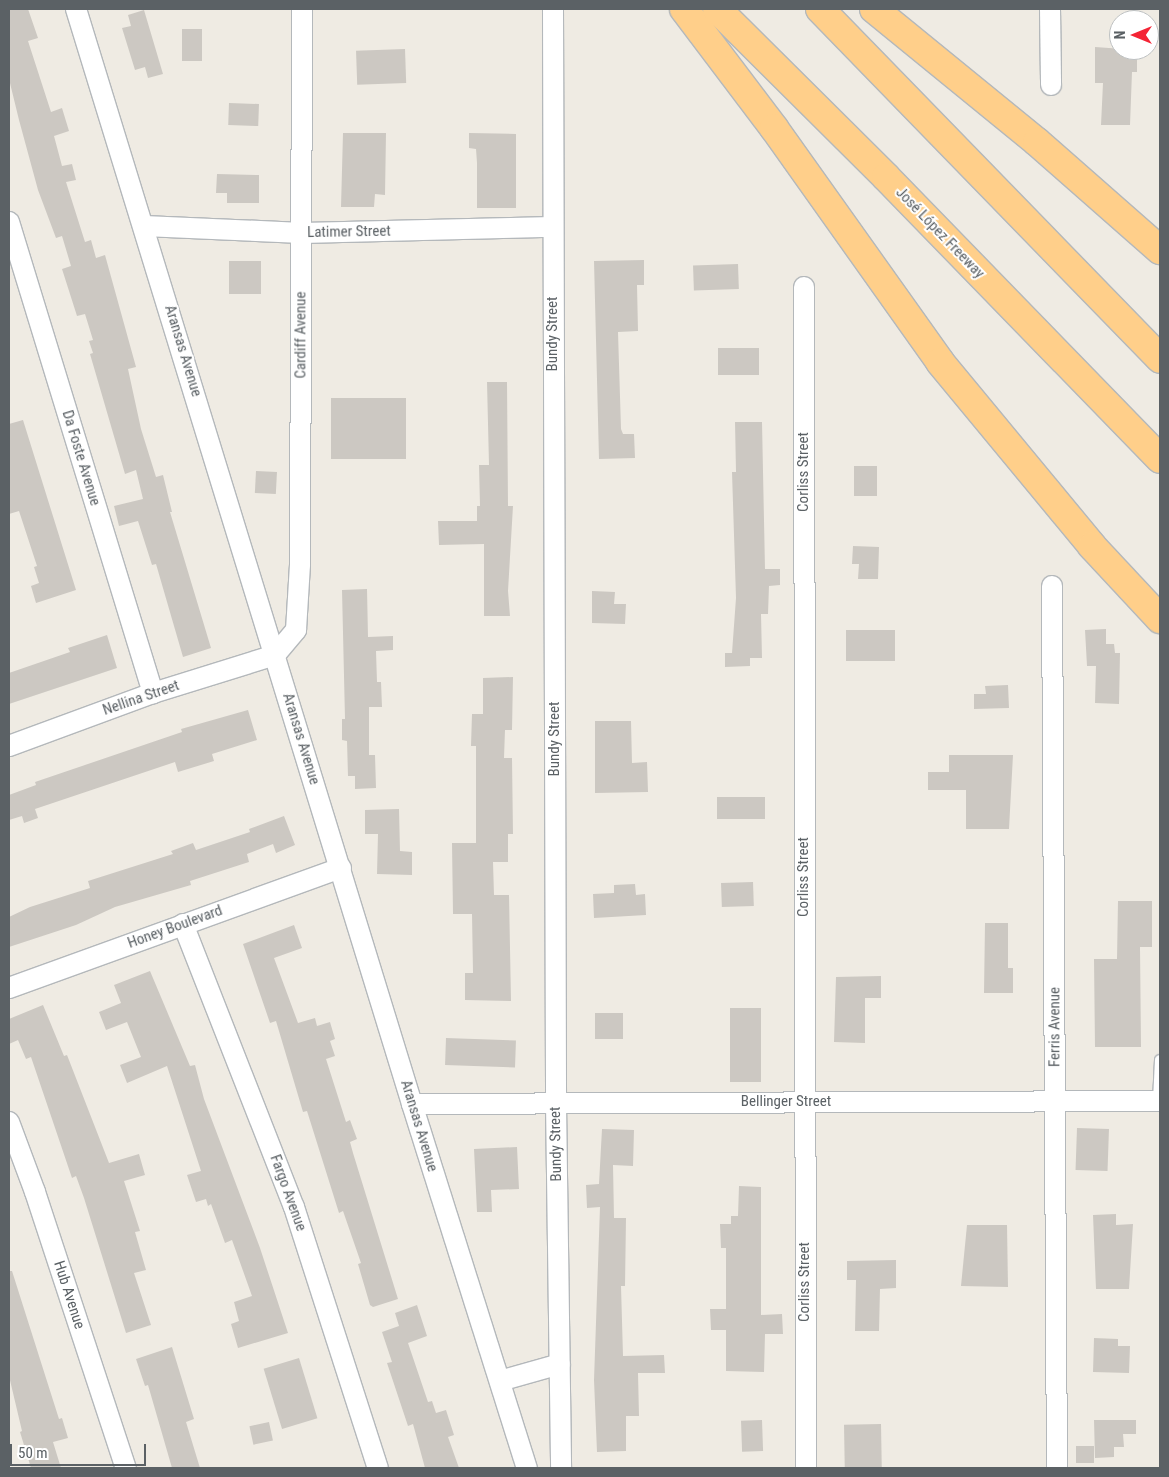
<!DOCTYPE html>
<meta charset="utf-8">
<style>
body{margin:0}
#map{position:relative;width:1169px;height:1477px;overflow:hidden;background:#efebe3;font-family:"Roboto Condensed",sans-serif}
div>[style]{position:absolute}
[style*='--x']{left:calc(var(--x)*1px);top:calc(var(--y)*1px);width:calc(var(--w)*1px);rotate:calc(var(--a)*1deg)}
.building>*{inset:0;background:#ccc8c2;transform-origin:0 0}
.roads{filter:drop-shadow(1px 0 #b4b8bb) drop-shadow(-1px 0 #b4b8bb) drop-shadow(0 1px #b4b8bb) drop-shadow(0 -1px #b4b8bb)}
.service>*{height:10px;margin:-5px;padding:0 5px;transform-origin:5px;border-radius:5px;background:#fff}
.minor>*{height:20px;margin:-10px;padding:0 10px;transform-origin:10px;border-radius:10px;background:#fff}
.motorway>*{height:28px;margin:-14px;padding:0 14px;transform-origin:14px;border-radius:14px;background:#ffcf8a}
span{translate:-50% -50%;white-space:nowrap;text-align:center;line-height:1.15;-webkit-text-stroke:4px #fff;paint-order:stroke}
.street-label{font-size:15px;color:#5b6165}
.frame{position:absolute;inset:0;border:10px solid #5b6165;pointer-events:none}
.north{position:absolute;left:1109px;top:10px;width:50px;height:50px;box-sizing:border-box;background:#fff;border:1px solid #bdc0c1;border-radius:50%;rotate:270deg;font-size:14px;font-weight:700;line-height:20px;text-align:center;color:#5b6165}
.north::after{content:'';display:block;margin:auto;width:18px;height:22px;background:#f42435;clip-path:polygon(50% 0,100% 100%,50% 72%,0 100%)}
.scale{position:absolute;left:10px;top:1444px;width:136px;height:22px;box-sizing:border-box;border:2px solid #5b6165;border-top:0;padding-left:6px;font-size:15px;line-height:18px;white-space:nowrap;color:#5b6165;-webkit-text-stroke:4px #fff;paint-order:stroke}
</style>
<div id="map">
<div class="building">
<i style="clip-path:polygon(9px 9px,28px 9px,38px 38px,28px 41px,51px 112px,62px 108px,69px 131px,54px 136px,62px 166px,72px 164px,76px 180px,66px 182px,85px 242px,91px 240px,96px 258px,105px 255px,136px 367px,128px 369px,141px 429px,156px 477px,163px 475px,172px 512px,170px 512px,211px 648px,183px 657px,156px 564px,152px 565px,138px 521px,119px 526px,114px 506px,143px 499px,136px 470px,125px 474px,90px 354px,93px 353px,89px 341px,93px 340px,85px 314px,77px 316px,62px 269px,71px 266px,62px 236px,56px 238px,38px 190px,19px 120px,9px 79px)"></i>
<i style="clip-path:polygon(144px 10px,163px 74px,148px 78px,145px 67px,135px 70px,122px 28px,131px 26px,128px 15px)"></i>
<i style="left:182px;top:29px;width:20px;height:32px"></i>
<i style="clip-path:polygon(1095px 47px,1137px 50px,1137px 72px,1132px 72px,1130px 125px,1101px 125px,1103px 83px,1095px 83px)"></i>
<i style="left:405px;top:49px;width:34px;height:49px;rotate:88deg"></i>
<i style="left:229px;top:103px;width:30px;height:22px;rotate:2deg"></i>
<i style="clip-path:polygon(343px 133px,386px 133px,385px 195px,375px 194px,374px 207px,341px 207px)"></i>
<i style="clip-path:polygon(469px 133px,516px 134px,516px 208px,477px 208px,477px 163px,476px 149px,469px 148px)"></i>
<i style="clip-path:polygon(217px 174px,259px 175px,259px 203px,227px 203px,227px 193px,216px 193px)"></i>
<i style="clip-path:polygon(644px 260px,644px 285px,637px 285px,638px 331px,618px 332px,621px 429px,623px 434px,634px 434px,635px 458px,599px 459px,594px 261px)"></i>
<i style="left:229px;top:261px;width:32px;height:33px"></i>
<i style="left:738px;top:264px;width:25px;height:45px;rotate:88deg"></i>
<i style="left:718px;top:348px;width:41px;height:27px"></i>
<i style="clip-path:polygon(487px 382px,507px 382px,508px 506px,513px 506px,508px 591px,510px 616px,484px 616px,484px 544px,439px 545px,438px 521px,477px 521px,477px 506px,480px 506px,479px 465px,489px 465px)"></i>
<i style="left:331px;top:398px;width:75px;height:61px"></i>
<i style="clip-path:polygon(23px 420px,76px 590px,36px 603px,31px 586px,39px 583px,34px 567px,37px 566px,19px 511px,9px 514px,9px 424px)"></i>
<i style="clip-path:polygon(735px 422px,762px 422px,765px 569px,780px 569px,780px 585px,769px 586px,768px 614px,761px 614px,762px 658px,750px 658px,750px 666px,725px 667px,725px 653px,732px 653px,736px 598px,732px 472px,736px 472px)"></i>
<i style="left:854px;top:466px;width:23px;height:30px"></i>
<i style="left:256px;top:471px;width:21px;height:22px;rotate:3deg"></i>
<i style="clip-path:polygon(853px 546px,879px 547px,878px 579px,858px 579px,859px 564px,852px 564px)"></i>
<i style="clip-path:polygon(367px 589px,368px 637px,393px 636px,393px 650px,376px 651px,377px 682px,381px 682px,382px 707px,369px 707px,369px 755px,375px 755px,376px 788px,355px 789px,355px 776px,348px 776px,347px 741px,342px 740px,342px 719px,345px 719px,342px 590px)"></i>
<i style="clip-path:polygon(592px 591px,615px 592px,614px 604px,626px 604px,625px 624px,592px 623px)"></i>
<i style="clip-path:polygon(1106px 629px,1106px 644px,1114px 644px,1115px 653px,1120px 653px,1119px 704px,1095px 703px,1096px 666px,1087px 666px,1085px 630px)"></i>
<i style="left:895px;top:630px;width:31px;height:49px;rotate:90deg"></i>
<i style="clip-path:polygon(107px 635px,117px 668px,9px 704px,9px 673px,70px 652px,68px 648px)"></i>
<i style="clip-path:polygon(513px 677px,512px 730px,505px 730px,504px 758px,512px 758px,513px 834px,508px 834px,508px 862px,493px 862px,494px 895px,509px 895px,511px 1001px,465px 1000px,465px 973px,473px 973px,472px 914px,453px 914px,452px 843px,476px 843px,476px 746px,471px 746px,472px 714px,483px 714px,483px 678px)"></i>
<i style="clip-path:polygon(1008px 685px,1009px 708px,974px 709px,974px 694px,986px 694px,985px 686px)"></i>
<i style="clip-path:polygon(248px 710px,257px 740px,212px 754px,214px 761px,178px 772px,175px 762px,35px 809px,38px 818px,24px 823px,22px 816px,9px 820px,9px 795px,36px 785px,35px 782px,182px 732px,181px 729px)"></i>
<i style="clip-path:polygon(595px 721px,631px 721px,632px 763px,647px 762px,648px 792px,595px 793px)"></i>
<i style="clip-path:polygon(949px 755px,1013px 755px,1009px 829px,966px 829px,966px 790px,928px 790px,928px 772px,949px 772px)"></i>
<i style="left:717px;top:797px;width:48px;height:22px"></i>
<i style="clip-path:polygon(399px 809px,400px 851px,412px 852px,412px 875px,377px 874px,378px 834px,365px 834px,365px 810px)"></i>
<i style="clip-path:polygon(284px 816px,295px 845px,276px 853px,273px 844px,247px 854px,249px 862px,190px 881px,191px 885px,115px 907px,76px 925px,9px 947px,9px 917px,30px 907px,90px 888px,88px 881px,173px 854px,171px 851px,193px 843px,196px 850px,250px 832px,249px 829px)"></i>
<i style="left:753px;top:882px;width:24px;height:32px;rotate:88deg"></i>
<i style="clip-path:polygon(635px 884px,636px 895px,645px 894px,646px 915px,594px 918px,593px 894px,614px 893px,614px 885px)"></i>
<i style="clip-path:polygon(1118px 901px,1152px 901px,1152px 947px,1140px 947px,1141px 1047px,1095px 1047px,1094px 959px,1117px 959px)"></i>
<i style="clip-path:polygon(985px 923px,1008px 923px,1008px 968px,1013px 968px,1013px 993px,984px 993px)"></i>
<i style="clip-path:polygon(294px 925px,302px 948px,274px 958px,298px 1023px,315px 1018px,317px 1026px,330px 1022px,335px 1039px,330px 1041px,335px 1056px,326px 1059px,346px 1122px,350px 1120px,357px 1139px,350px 1142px,353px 1153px,398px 1299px,373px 1307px,370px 1305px,358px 1264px,361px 1263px,343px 1211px,339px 1213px,307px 1111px,303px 1112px,276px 1021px,270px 1023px,243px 944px)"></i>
<i style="clip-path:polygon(150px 971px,190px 1066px,195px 1065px,204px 1099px,260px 1248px,288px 1333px,238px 1348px,231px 1324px,239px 1321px,234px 1302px,252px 1296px,232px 1240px,225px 1243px,211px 1204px,208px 1206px,206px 1199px,196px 1202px,187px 1175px,201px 1171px,167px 1066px,127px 1083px,120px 1065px,141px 1057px,127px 1022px,106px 1030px,99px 1012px,121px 1003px,114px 985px)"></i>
<i style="clip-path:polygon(881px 976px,881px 998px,865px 998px,865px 1043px,834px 1042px,836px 977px)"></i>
<i style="clip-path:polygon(43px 1005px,64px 1056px,67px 1055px,109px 1163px,139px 1154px,145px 1175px,124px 1181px,140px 1231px,135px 1232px,146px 1270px,134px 1273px,151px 1325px,126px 1333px,84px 1198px,76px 1176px,72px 1178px,31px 1057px,26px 1059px,18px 1040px,9px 1044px,9px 1019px)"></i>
<i style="left:730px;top:1008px;width:31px;height:74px"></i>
<i style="left:595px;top:1013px;width:28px;height:26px"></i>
<i style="left:446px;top:1038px;width:70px;height:27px;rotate:2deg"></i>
<i style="left:1077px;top:1128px;width:32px;height:42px;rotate:2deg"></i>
<i style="clip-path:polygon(602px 1129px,634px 1130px,633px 1166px,613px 1165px,614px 1218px,626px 1218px,625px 1286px,621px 1286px,623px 1356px,664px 1355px,665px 1373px,638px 1373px,639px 1416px,626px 1416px,626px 1451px,597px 1452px,594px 1380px,600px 1207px,587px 1208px,586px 1185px,599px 1184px)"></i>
<i style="clip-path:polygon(517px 1147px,519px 1189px,491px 1190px,492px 1212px,477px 1212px,474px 1149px)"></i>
<i style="clip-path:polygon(739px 1186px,761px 1187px,761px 1315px,782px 1314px,783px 1334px,765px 1334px,764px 1372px,726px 1371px,726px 1330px,711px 1330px,710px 1309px,726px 1309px,726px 1248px,721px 1248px,720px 1224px,731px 1224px,731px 1216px,738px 1216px)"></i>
<i style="clip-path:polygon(1116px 1214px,1116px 1225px,1133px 1224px,1129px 1289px,1096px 1289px,1093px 1215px)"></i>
<i style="clip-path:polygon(967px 1225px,1007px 1225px,1008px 1287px,961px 1286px)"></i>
<i style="clip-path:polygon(896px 1260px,896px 1288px,880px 1289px,879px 1331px,855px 1331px,856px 1280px,847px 1280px,847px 1261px)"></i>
<i style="clip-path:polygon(9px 1271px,12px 1271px,59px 1419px,62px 1418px,68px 1438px,53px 1442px,61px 1468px,31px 1468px,20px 1432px,22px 1431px,9px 1376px)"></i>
<i style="clip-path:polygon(417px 1305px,427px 1336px,408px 1343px,428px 1402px,432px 1401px,436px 1413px,446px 1410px,454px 1435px,448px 1437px,459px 1468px,425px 1468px,413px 1424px,408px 1426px,387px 1363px,392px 1362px,382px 1332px,399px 1326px,395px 1313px)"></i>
<i style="clip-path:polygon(1094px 1338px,1118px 1339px,1118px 1346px,1130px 1346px,1129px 1373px,1093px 1372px)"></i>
<i style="clip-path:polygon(172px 1347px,194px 1419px,186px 1422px,200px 1468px,172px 1468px,148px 1385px,145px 1386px,136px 1359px)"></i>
<i style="left:299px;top:1358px;width:63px;height:37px;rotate:73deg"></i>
<i style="left:762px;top:1420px;width:31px;height:21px;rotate:88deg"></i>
<i style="clip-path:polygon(1094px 1420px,1136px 1420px,1136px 1434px,1123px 1434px,1124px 1447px,1114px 1447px,1114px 1457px,1095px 1458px)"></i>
<i style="left:269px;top:1422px;width:19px;height:20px;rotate:78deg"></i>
<i style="left:881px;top:1424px;width:44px;height:37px;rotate:89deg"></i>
<i style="left:1094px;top:1446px;width:17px;height:18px;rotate:90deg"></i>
</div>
<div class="roads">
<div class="service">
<i style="--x:1158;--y:1101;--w:41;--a:-87.2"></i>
</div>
<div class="minor">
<i style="--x:76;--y:9;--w:1145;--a:72.94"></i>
<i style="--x:412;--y:1104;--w:382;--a:72.5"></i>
<i style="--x:553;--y:9;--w:1094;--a:89.84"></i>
<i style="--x:556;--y:1103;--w:365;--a:89.2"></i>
<i style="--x:1050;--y:9;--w:76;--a:89.2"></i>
<i style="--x:9;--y:222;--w:493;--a:73"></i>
<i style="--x:144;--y:226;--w:158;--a:2.5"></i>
<i style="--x:302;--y:233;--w:251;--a:-1.4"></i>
<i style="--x:804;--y:287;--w:1181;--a:89.9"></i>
<i style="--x:1052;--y:586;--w:882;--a:89.68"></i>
<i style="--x:9;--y:746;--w:153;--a:-20.2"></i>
<i style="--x:153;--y:693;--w:128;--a:-17.3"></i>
<i style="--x:275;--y:655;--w:33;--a:-50"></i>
<i style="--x:296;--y:630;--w:65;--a:-86.5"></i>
<i style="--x:300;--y:565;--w:556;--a:-89.79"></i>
<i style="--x:183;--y:924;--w:304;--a:68.6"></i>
<i style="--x:294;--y:1207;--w:274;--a:72.2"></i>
<i style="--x:9;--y:988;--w:353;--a:-19.9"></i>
<i style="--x:412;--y:1104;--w:748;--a:-0.23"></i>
<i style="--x:9;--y:1122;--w:75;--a:69.6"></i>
<i style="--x:35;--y:1192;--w:291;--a:71.8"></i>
<i style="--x:500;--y:1381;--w:62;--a:-15.8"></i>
</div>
<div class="motorway">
<i style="--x:684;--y:9;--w:149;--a:52.9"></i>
<i style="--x:774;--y:128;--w:287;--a:54.6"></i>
<i style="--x:940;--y:362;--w:239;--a:50.4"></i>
<i style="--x:1092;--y:546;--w:100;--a:47"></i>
<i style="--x:717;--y:9;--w:238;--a:44.8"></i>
<i style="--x:886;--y:177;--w:393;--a:45.8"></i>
<i style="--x:820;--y:9;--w:488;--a:45.8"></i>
<i style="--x:874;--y:9;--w:210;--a:39.2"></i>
<i style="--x:1037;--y:142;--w:164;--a:41.3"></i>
</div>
</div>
<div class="street-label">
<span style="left:349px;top:232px;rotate:-1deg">Latimer Street</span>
<span style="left:940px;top:233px;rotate:46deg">José López Freeway</span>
<span style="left:553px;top:334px;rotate:-90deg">Bundy Street</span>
<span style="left:301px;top:335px;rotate:-90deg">Cardiff Avenue</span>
<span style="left:183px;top:351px;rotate:73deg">Aransas Avenue</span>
<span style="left:81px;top:458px;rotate:73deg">Da Foste Avenue</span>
<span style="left:804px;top:472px;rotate:-90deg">Corliss Street</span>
<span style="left:141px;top:698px;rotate:-19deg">Nellina Street</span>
<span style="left:301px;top:739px;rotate:73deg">Aransas Avenue</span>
<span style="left:555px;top:739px;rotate:-90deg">Bundy Street</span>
<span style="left:804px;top:877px;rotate:-90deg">Corliss Street</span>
<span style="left:175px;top:927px;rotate:-20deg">Honey Boulevard</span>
<span style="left:1055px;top:1027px;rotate:-90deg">Ferris Avenue</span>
<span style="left:786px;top:1102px">Bellinger Street</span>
<span style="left:419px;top:1126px;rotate:73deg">Aransas Avenue</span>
<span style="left:556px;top:1144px;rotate:-91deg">Bundy Street</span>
<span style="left:288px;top:1193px;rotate:70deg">Fargo Avenue</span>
<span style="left:805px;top:1282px;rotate:-90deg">Corliss Street</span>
<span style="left:69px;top:1295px;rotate:72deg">Hub Avenue</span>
</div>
<div class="frame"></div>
<div class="north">N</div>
<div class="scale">50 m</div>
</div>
